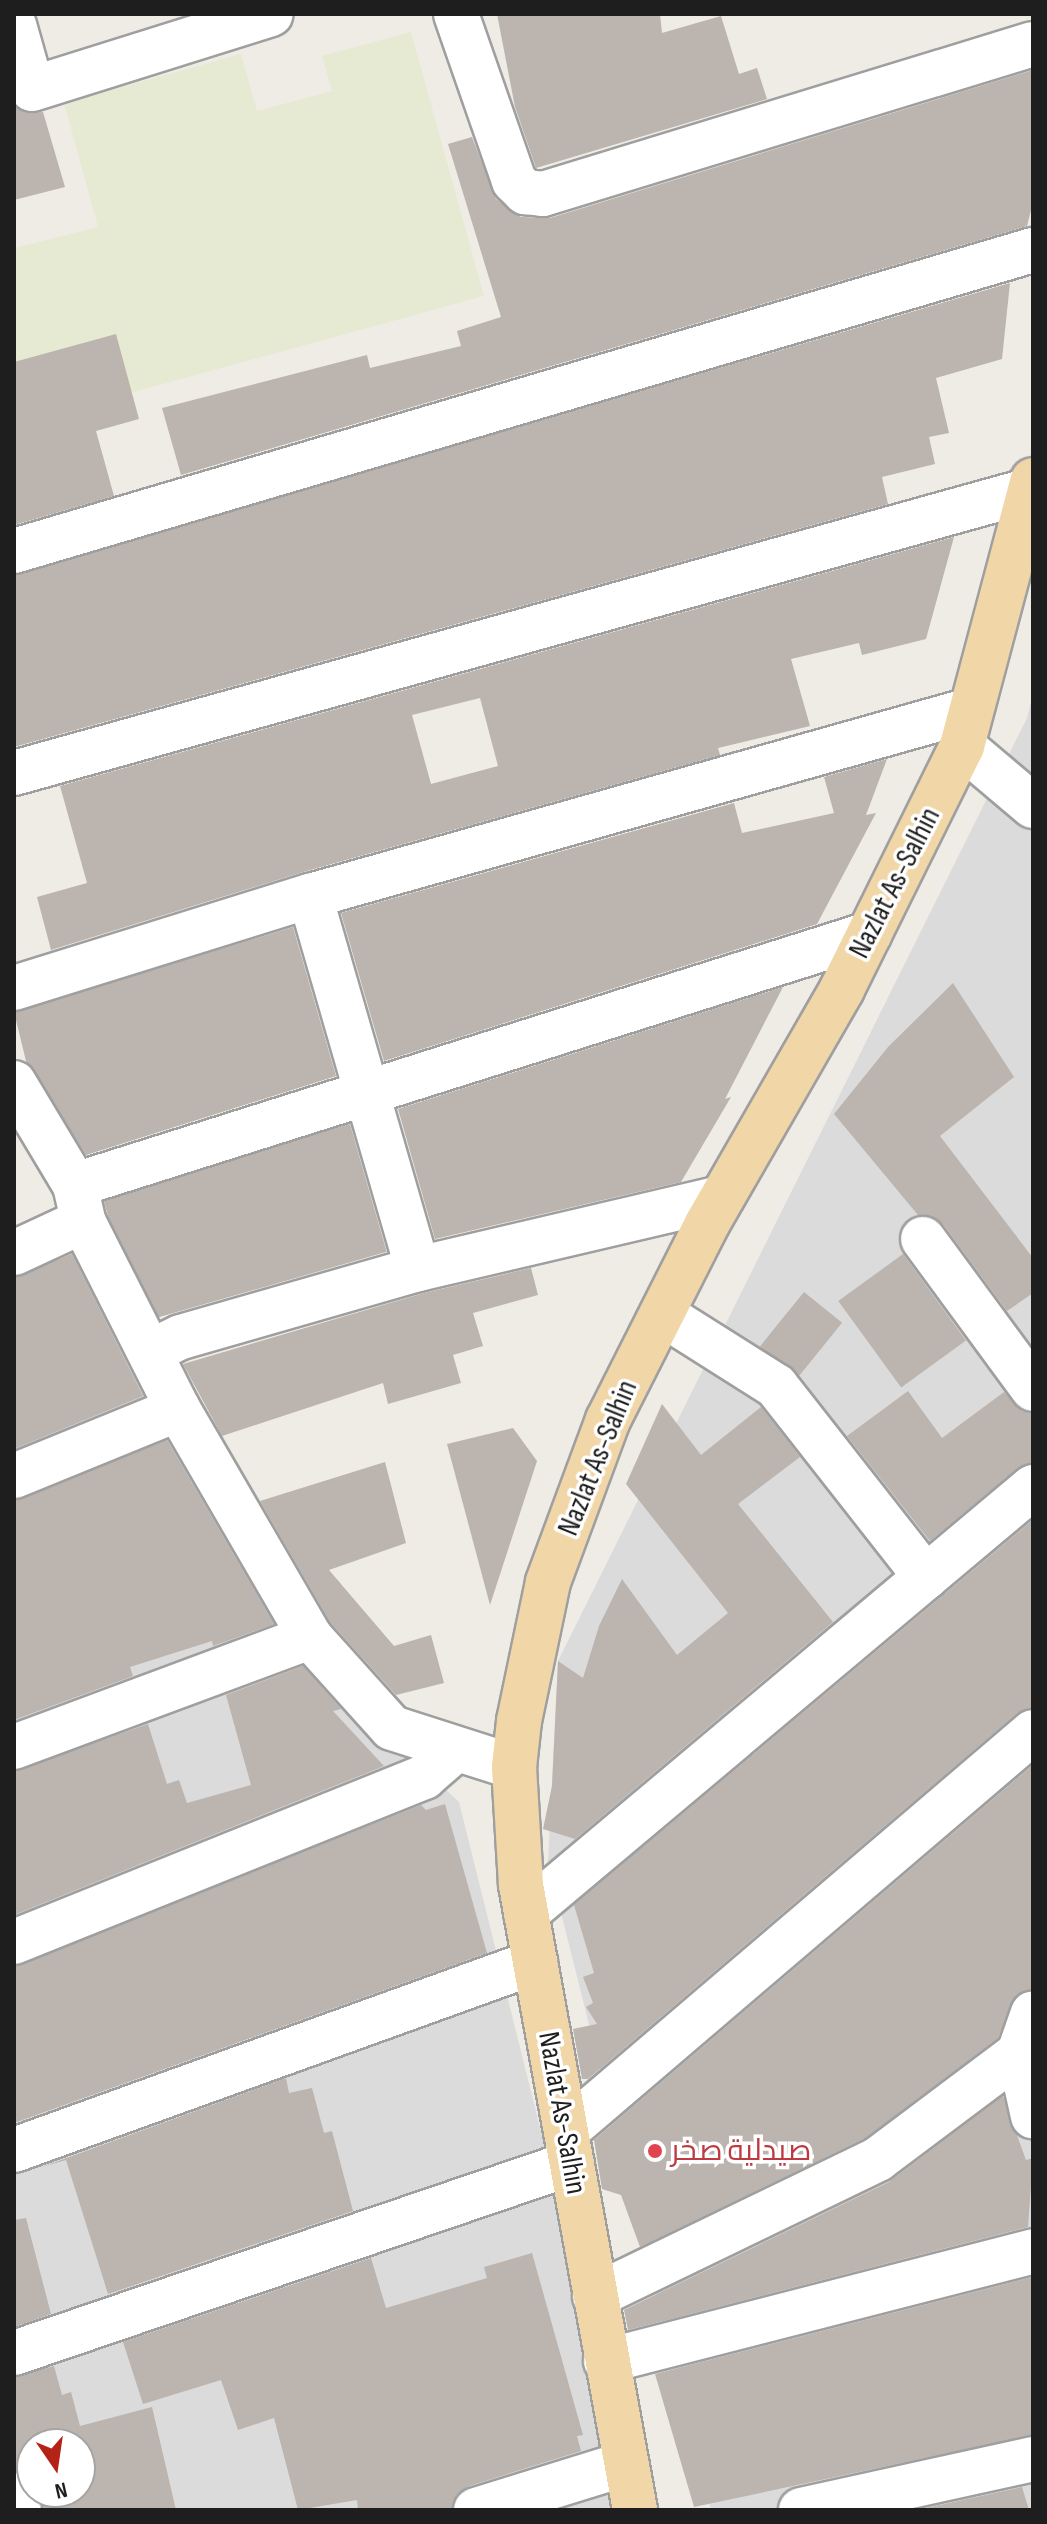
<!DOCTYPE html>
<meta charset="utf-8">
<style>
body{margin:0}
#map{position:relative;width:1047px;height:2524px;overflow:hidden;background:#eeece5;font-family:"Sofia Sans Condensed",Cairo,sans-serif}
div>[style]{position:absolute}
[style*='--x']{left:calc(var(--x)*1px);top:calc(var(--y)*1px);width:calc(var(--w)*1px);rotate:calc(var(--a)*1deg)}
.residential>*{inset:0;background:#dcdbdb}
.farmland>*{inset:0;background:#e7ead3}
.building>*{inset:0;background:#bbb4af;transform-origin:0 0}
.roads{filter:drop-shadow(2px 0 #9f9f9f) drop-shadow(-2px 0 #9f9f9f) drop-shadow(0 2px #9f9f9f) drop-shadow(0 -2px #9f9f9f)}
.minor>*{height:44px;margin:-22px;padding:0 22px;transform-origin:22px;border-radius:22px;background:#fff}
.primary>*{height:44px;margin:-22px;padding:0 22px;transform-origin:22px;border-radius:22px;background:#f1d6a8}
.dots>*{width:22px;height:22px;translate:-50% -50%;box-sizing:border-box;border:4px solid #fff;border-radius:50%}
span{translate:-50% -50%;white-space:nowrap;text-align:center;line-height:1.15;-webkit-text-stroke:7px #fff;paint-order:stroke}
.street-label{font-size:30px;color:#1e1e1e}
.health-label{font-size:30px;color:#be3a42}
.left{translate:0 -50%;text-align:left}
.frame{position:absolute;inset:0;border:16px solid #1e1e1e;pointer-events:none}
.north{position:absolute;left:16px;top:2428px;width:80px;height:80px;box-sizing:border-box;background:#fff;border:2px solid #a5a5a5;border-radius:50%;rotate:167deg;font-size:22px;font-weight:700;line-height:32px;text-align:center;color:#1e1e1e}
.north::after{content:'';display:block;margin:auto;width:28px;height:36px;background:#b42218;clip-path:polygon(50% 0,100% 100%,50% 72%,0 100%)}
</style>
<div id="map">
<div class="residential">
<i style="clip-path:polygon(1033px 694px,1033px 2510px,711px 2510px,548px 1861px,558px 1661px,1027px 718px)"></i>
<i style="clip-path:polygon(evenodd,72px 1233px,274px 1621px,303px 1656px,459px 1802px,635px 2510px,14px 2510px,14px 1239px,72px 1233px,32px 2444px,80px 2444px,80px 2492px,32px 2492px,32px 2444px)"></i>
</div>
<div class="farmland">
<i style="clip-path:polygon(411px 32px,484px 296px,14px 425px,14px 248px,98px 227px,64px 103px,241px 54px,257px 111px,332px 91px,322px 56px)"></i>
</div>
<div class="building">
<i style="clip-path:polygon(497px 14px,660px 14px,662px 33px,721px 16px,739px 74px,757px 68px,767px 99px,536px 168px,515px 107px)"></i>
<i style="clip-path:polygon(1033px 70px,1033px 202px,1027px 226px,181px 475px,162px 408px,367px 355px,370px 368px,461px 346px,457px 331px,501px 317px,448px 144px,472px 137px,496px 199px,521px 217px,550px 218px)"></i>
<i style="clip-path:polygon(14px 106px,27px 113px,43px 112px,65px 187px,14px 200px)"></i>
<i style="clip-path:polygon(1010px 283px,1002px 359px,936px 378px,949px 433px,929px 437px,935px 464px,882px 477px,888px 504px,14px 747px,14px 575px)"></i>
<i style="clip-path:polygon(116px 334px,139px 419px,96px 431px,114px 496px,14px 525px,14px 362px)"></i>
<i style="clip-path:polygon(evenodd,954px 537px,926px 639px,862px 655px,859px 643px,791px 659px,810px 726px,718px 748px,720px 755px,303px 872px,51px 950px,37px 897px,87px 883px,60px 786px,954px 537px,480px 698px,498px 766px,431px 784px,412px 715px,480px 698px)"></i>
<i style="clip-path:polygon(887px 759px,866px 815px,876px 813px,817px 924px,384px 1061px,341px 913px,734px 803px,742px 833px,834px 813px,824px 777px)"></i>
<i style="clip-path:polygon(293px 927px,336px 1076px,86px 1155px,26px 1061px,14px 1012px)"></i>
<i style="clip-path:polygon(953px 983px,1014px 1077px,940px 1136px,1033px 1258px,1033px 1293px,1007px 1311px,943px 1224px,918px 1215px,834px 1114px,888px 1047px)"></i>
<i style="clip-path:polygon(783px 987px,725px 1099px,731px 1097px,681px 1182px,435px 1239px,398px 1109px)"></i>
<i style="left:350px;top:1124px;width:133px;height:258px;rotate:74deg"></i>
<i style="clip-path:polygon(72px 1254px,143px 1396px,14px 1449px,14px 1278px)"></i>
<i style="left:903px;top:1254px;width:107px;height:80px;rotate:54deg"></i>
<i style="clip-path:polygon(531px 1268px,538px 1295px,473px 1313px,483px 1346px,453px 1355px,461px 1383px,388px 1404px,383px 1383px,222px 1436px,183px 1364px,424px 1293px)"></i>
<i style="left:804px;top:1292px;width:49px;height:70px;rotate:39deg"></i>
<i style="clip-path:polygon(908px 1391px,942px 1438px,1004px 1392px,1022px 1411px,1033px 1414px,1033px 1463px,1017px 1468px,930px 1541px,847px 1436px)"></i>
<i style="clip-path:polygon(662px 1404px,701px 1455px,761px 1407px,800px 1457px,738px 1504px,833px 1622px,575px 1839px,543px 1829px,552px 1786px,558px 1661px,583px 1678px,599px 1626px,622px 1579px,677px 1655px,728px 1613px,626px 1484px)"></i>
<i style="clip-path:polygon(513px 1428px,537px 1461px,490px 1605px,447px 1444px)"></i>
<i style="clip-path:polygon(167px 1440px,274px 1624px,213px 1646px,212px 1641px,130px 1667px,133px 1676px,14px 1720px,14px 1500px)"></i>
<i style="clip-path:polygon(385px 1462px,406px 1543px,329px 1570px,394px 1646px,431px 1635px,444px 1683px,396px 1695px,330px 1622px,260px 1501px)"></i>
<i style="clip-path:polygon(1033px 1520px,1033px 1708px,1017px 1713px,588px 2079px,582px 2079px,573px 2029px,597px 2024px,586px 2007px,593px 2003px,583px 1977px,594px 1973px,574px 1905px)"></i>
<i style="clip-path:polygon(303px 1666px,341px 1709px,333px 1711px,384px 1766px,14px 1915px,14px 1771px,148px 1724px,167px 1784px,179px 1780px,187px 1803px,251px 1785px,226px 1695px)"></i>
<i style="clip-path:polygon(1033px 1765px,1033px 1989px,1016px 1995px,998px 2038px,865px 2138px,640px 2247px,621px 2195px,602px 2189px,594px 2140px)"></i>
<i style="clip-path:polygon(445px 1804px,487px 1953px,14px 2123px,14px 1966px,421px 1805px,426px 1810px)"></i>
<i style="clip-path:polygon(286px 2078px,289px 2093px,312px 2088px,324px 2133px,332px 2131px,353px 2211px,108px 2294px,66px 2160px,42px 2167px)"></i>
<i style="clip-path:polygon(1003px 2096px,1026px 2160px,1033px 2158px,1028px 2227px,628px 2330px,624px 2310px,889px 2182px)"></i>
<i style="clip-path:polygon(26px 2218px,51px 2314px,14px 2327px,14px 2220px)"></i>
<i style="clip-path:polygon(532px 2253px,583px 2435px,577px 2436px,581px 2451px,469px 2486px,457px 2494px,452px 2510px,358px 2510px,357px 2500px,298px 2510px,274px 2418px,238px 2430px,221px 2380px,143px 2404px,123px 2342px,371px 2258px,386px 2308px,487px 2278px,484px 2267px)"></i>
<i style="clip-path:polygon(1033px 2277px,1033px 2435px,694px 2507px,655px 2374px)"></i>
<i style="clip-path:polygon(54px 2366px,62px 2395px,71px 2392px,80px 2426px,152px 2407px,176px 2510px,43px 2510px,39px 2492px,80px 2492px,80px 2444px,32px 2444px,32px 2473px,14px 2471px,14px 2377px)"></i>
<i style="clip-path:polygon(1022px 2487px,1029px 2510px,917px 2510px)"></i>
</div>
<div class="roads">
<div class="minor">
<i style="--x:456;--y:14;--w:177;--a:70.8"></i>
<i style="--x:514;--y:181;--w:16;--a:45"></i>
<i style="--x:525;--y:192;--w:18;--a:6"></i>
<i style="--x:543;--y:194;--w:512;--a:-17.02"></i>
<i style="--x:14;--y:25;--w:66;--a:74.3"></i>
<i style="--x:32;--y:89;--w:250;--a:-17.4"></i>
<i style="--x:14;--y:551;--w:1063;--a:-16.46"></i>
<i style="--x:962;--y:746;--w:93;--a:40.2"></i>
<i style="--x:14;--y:773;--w:1055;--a:-15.56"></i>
<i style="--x:310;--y:896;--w:388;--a:73.9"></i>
<i style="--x:14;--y:988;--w:310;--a:-17.3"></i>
<i style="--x:310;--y:896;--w:686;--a:-15.74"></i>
<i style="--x:14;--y:1083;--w:119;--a:59.1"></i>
<i style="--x:75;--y:1185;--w:37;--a:77"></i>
<i style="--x:83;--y:1221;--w:211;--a:63.2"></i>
<i style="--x:178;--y:1409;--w:263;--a:59.9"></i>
<i style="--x:310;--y:1637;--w:122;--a:48"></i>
<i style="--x:392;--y:1728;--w:128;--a:17.7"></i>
<i style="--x:75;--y:1185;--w:833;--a:-17.54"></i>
<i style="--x:923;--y:1239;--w:186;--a:53.7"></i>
<i style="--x:14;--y:1253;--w:76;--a:-24.9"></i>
<i style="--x:662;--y:1314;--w:135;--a:32.3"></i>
<i style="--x:776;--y:1386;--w:243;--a:51.9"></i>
<i style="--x:150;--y:1352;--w:34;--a:-26"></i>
<i style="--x:181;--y:1337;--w:247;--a:-16"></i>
<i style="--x:418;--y:1269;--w:311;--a:-13.2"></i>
<i style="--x:14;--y:1476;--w:177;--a:-22.2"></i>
<i style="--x:14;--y:1747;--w:316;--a:-20.4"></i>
<i style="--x:526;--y:1913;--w:662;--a:-40.04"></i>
<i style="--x:14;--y:1942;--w:442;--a:-21.9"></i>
<i style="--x:424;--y:1777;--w:40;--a:-41"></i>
<i style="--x:1033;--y:2050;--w:14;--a:168"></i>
<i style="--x:1019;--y:2053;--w:65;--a:77.5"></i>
<i style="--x:566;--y:2131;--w:614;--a:-40.51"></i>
<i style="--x:14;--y:2150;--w:554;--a:-19.84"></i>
<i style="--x:595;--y:2296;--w:314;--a:-25.8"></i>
<i style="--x:878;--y:2159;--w:176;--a:-36.9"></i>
<i style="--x:1019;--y:2053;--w:42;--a:-70.7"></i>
<i style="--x:14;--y:2353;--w:589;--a:-18.8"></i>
<i style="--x:606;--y:2361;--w:441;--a:-14.4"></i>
<i style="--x:14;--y:2495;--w:16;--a:72"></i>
<i style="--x:476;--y:2510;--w:156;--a:-17.2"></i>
<i style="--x:801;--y:2510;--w:238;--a:-12.4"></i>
</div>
<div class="primary">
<i style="--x:635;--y:2510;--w:635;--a:-100.34"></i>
<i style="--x:521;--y:1885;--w:118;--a:-93.4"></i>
<i style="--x:514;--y:1767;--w:46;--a:-83.8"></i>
<i style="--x:519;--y:1721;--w:142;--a:-78.2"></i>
<i style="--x:548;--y:1582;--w:173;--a:-69.7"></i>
<i style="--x:608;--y:1420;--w:220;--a:-63.2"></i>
<i style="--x:707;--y:1224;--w:271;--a:-60.1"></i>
<i style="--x:842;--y:989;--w:271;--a:-63.7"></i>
<i style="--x:962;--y:746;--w:275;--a:-75.1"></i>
</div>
</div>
<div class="dots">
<i style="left:655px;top:2151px;background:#e0444e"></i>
</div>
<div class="street-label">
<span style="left:895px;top:883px;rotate:-63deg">Nazlat As-Salhin</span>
<span style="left:598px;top:1458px;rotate:-68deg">Nazlat As-Salhin</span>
<span style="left:562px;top:2113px;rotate:80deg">Nazlat As-Salhin</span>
</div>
<div class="health-label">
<span class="left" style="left:671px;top:2151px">صيدلية صخر</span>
</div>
<div class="frame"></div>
<div class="north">N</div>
</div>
